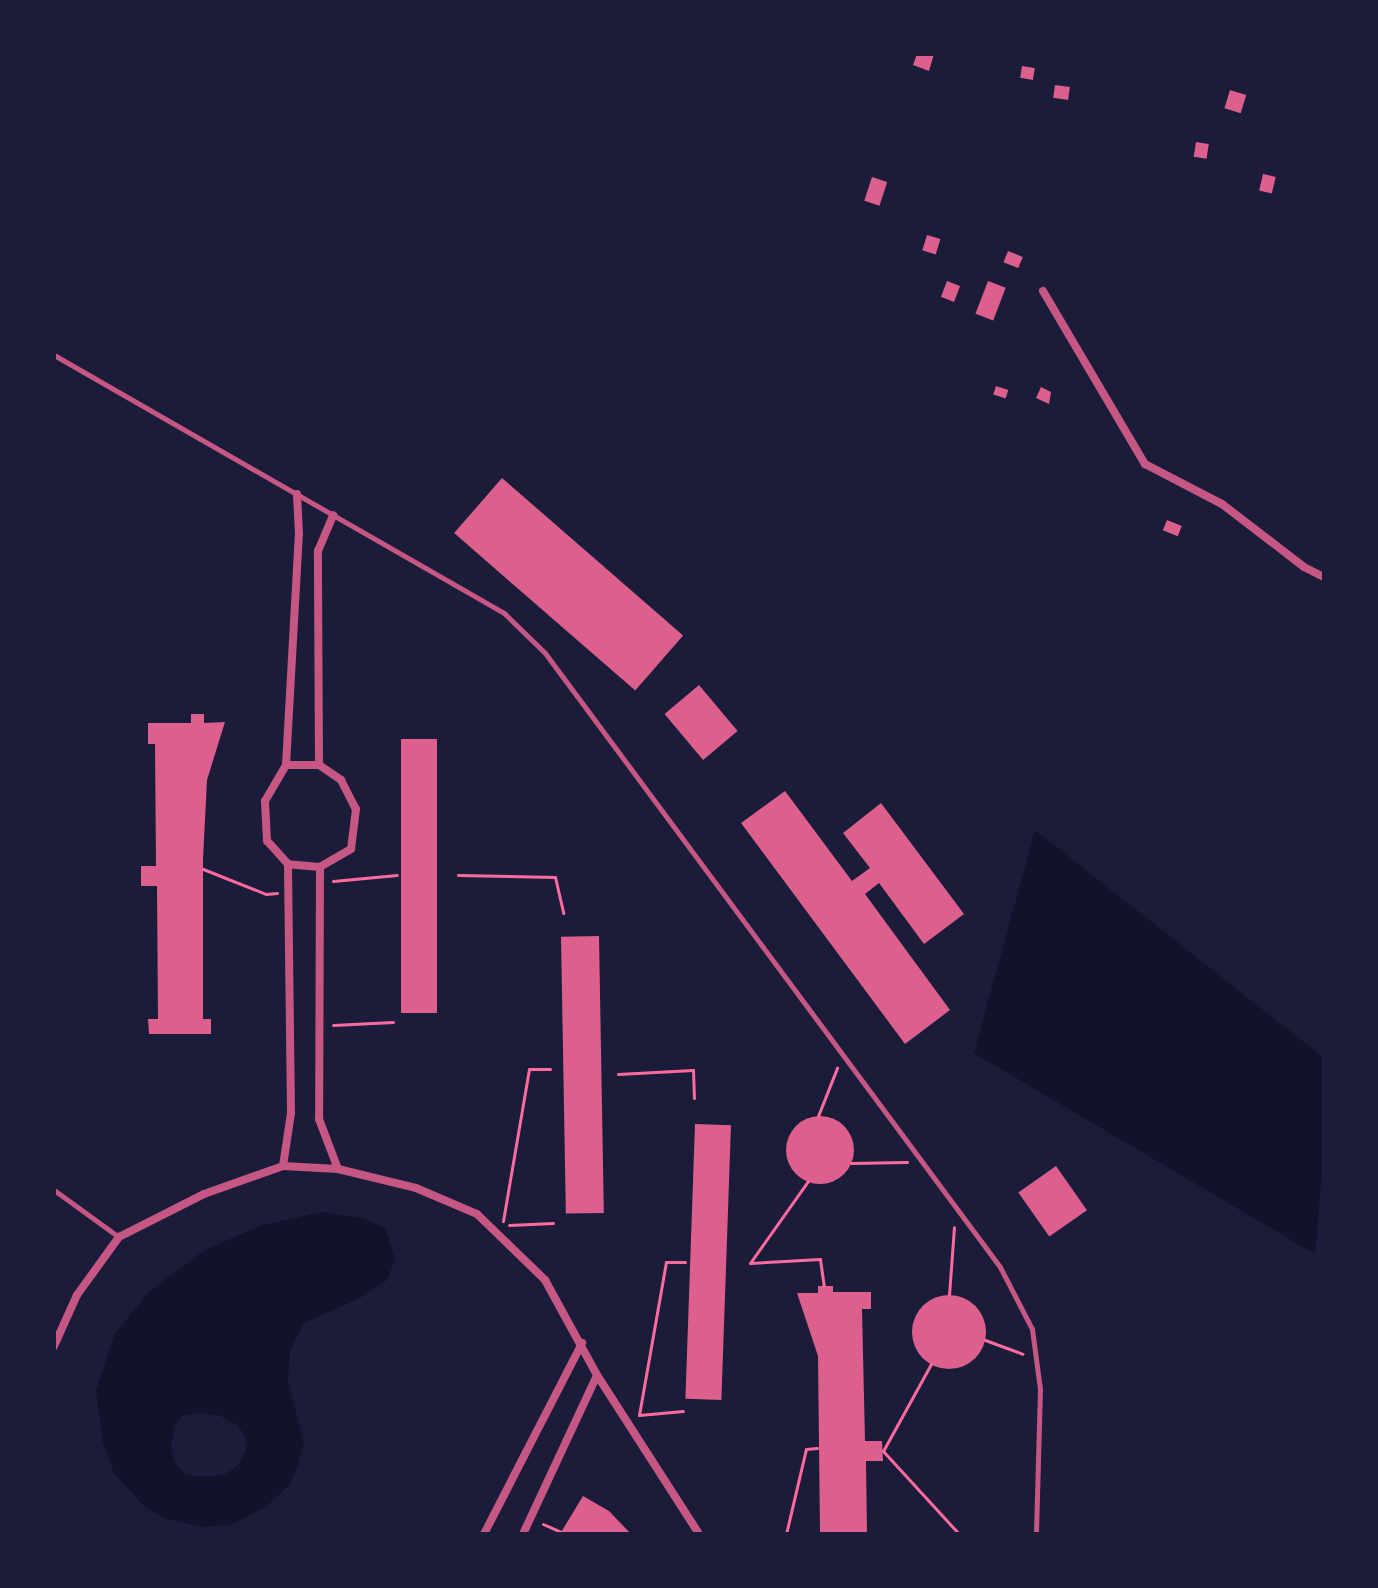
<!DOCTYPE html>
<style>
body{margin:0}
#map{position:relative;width:1378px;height:1588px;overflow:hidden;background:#1b1b3a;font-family:Mulish,sans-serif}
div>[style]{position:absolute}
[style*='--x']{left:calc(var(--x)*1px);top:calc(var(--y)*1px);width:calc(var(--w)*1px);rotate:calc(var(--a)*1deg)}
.water>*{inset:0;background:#12122b}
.building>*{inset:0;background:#dd5f8e;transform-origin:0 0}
.round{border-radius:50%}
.path>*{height:3px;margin:-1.5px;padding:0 1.5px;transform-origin:1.5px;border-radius:1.5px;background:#ff6b9d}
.service>*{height:5px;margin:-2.5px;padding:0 2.5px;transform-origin:2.5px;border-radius:2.5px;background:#c65784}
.minor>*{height:8px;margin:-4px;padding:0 4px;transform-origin:4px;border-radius:4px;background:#c65784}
span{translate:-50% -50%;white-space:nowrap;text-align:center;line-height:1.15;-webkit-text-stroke:7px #1b1b3a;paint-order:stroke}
.frame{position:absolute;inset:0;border:56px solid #1b1b3a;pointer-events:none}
</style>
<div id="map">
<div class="water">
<i style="clip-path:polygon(1035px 830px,1324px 1058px,1324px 1148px,1315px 1254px,974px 1053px)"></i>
<i style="clip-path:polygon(evenodd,321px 1212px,363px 1218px,386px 1229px,395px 1260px,387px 1280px,360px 1298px,304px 1323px,290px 1351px,288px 1381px,304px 1443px,297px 1469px,289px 1485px,267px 1506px,231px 1525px,201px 1527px,164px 1518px,144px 1506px,114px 1473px,103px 1442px,96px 1391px,114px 1335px,150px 1291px,205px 1250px,260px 1226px,321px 1212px,196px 1413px,219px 1415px,237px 1425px,244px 1434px,247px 1448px,238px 1465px,225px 1475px,201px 1477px,185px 1474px,175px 1463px,171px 1447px,174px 1426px,182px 1416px,196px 1413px)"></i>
</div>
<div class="building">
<i style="clip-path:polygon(917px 54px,934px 54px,929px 71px,913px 65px)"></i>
<i style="left:1022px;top:66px;width:13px;height:12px;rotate:9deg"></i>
<i style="left:1055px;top:85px;width:15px;height:13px;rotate:8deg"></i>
<i style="left:1230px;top:90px;width:17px;height:19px;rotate:17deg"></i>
<i style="left:1196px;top:142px;width:13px;height:15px;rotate:9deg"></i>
<i style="left:1263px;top:174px;width:13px;height:17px;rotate:13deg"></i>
<i style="left:872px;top:177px;width:16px;height:25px;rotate:18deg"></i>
<i style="left:927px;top:235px;width:14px;height:16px;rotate:17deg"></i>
<i style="left:1008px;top:251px;width:16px;height:12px;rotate:22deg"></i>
<i style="left:947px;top:281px;width:14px;height:17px;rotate:21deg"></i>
<i style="left:988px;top:281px;width:19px;height:35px;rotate:21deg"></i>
<i style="left:996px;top:386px;width:13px;height:9px;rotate:18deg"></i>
<i style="clip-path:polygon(1041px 387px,1051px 392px,1049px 404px,1036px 398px)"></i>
<i style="left:502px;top:478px;width:240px;height:73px;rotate:41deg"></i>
<i style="left:1167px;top:520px;width:16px;height:11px;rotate:22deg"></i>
<i style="left:699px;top:685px;width:60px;height:45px;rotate:50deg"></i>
<i style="clip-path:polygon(191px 714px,204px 714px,204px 723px,225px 722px,207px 780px,203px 860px,203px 1019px,211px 1019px,211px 1034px,149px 1034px,148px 1019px,158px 1019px,157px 886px,141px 886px,141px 866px,156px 866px,155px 744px,148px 744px,148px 723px,191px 723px)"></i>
<i style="left:437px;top:739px;width:274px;height:36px;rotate:90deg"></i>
<i style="clip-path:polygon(785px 791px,852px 881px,870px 868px,843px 833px,881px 803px,964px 914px,924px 944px,879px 883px,865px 894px,950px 1010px,905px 1044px,741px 823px)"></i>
<i style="left:599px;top:936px;width:277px;height:38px;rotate:89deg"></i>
<i class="round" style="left:786px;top:1116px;width:68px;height:68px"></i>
<i style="left:695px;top:1124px;width:36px;height:275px;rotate:2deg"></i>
<i style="left:1056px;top:1166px;width:54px;height:46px;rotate:55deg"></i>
<i style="clip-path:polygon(818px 1286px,833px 1286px,833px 1292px,871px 1292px,871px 1309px,862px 1309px,865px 1441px,882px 1441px,883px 1461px,866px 1461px,867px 1534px,820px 1534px,818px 1356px,797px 1293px,818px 1293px)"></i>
<i class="round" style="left:912px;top:1295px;width:74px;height:74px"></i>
<i style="clip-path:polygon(583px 1496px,609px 1511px,631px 1534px,560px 1534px)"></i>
</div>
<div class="path">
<i style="--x:203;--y:869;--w:68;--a:21.6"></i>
<i style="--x:266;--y:894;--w:11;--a:-5"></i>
<i style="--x:458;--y:875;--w:97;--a:1.2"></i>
<i style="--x:555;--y:877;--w:37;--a:77"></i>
<i style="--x:333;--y:881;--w:64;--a:-5.4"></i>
<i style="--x:333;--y:1025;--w:60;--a:-2.9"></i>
<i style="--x:618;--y:1074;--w:75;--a:-3.1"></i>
<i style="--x:693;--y:1070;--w:28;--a:88"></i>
<i style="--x:818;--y:1116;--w:52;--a:-68.4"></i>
<i style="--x:851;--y:1163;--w:56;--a:-1"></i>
<i style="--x:503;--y:1221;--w:154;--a:-80.3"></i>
<i style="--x:529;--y:1069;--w:21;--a:0"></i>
<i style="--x:509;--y:1225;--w:44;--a:-2.6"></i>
<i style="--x:750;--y:1263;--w:100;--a:-54.7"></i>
<i style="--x:750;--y:1263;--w:70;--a:-3.3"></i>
<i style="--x:820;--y:1259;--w:27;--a:82"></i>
<i style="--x:949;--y:1295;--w:68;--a:-85.8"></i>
<i style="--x:985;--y:1340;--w:40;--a:20.2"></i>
<i style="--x:931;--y:1364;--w:99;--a:118.9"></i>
<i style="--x:883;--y:1451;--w:113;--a:47.5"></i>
<i style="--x:639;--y:1415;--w:155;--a:-80"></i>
<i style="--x:666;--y:1262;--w:19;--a:0"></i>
<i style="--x:639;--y:1415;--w:44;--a:-5.2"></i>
<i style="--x:543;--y:1524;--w:20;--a:24"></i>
<i style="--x:786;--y:1534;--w:87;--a:-76.8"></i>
<i style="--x:806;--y:1449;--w:11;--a:-5"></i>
</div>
<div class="service">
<i style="--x:54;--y:355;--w:519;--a:29.83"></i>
<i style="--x:504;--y:613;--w:57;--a:44.3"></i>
<i style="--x:545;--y:653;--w:764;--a:53.46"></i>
<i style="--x:1000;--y:1267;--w:70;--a:62.7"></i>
<i style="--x:1032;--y:1329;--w:61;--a:82.4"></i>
<i style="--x:1040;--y:1389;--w:145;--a:91.6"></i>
<i style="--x:54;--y:1190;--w:80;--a:35.9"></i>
</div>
<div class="minor">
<i style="--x:1043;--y:291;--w:201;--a:59.5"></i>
<i style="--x:1145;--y:464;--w:87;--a:27.5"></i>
<i style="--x:1222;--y:504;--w:103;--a:37.5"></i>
<i style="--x:1304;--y:567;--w:22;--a:27"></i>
<i style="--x:286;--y:765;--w:33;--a:0"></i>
<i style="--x:319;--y:765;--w:27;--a:34"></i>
<i style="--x:341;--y:780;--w:33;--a:63"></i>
<i style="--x:356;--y:809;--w:40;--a:97.1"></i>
<i style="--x:351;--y:849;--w:36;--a:150"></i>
<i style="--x:320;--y:867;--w:32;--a:-175"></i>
<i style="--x:288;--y:864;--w:31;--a:-132"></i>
<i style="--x:267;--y:841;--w:40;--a:-92.9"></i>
<i style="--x:265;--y:801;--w:42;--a:-59.7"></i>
<i style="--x:286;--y:765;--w:231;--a:-86.8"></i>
<i style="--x:299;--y:534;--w:40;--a:-92.9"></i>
<i style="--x:319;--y:765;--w:214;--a:-90.3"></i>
<i style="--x:318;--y:551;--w:39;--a:-67"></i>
<i style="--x:320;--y:867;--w:252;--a:90.2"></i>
<i style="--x:319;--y:1119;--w:53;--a:69.2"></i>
<i style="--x:283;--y:1166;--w:54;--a:-81.4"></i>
<i style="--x:291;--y:1113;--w:249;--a:-90.7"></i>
<i style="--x:54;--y:1346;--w:56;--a:-65.7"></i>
<i style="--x:77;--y:1295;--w:72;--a:-54.1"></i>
<i style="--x:119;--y:1237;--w:95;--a:-26.8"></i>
<i style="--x:204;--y:1194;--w:84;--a:-19.5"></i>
<i style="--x:283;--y:1166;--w:55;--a:3.1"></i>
<i style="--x:338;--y:1169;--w:80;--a:13.7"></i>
<i style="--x:416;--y:1188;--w:66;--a:23.1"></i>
<i style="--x:477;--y:1214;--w:95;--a:44.1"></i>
<i style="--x:545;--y:1280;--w:108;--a:61.3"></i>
<i style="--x:597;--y:1375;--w:189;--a:57.3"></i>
<i style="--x:484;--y:1534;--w:215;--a:-62.8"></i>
<i style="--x:523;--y:1534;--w:175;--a:-65"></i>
</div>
<div class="frame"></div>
</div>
